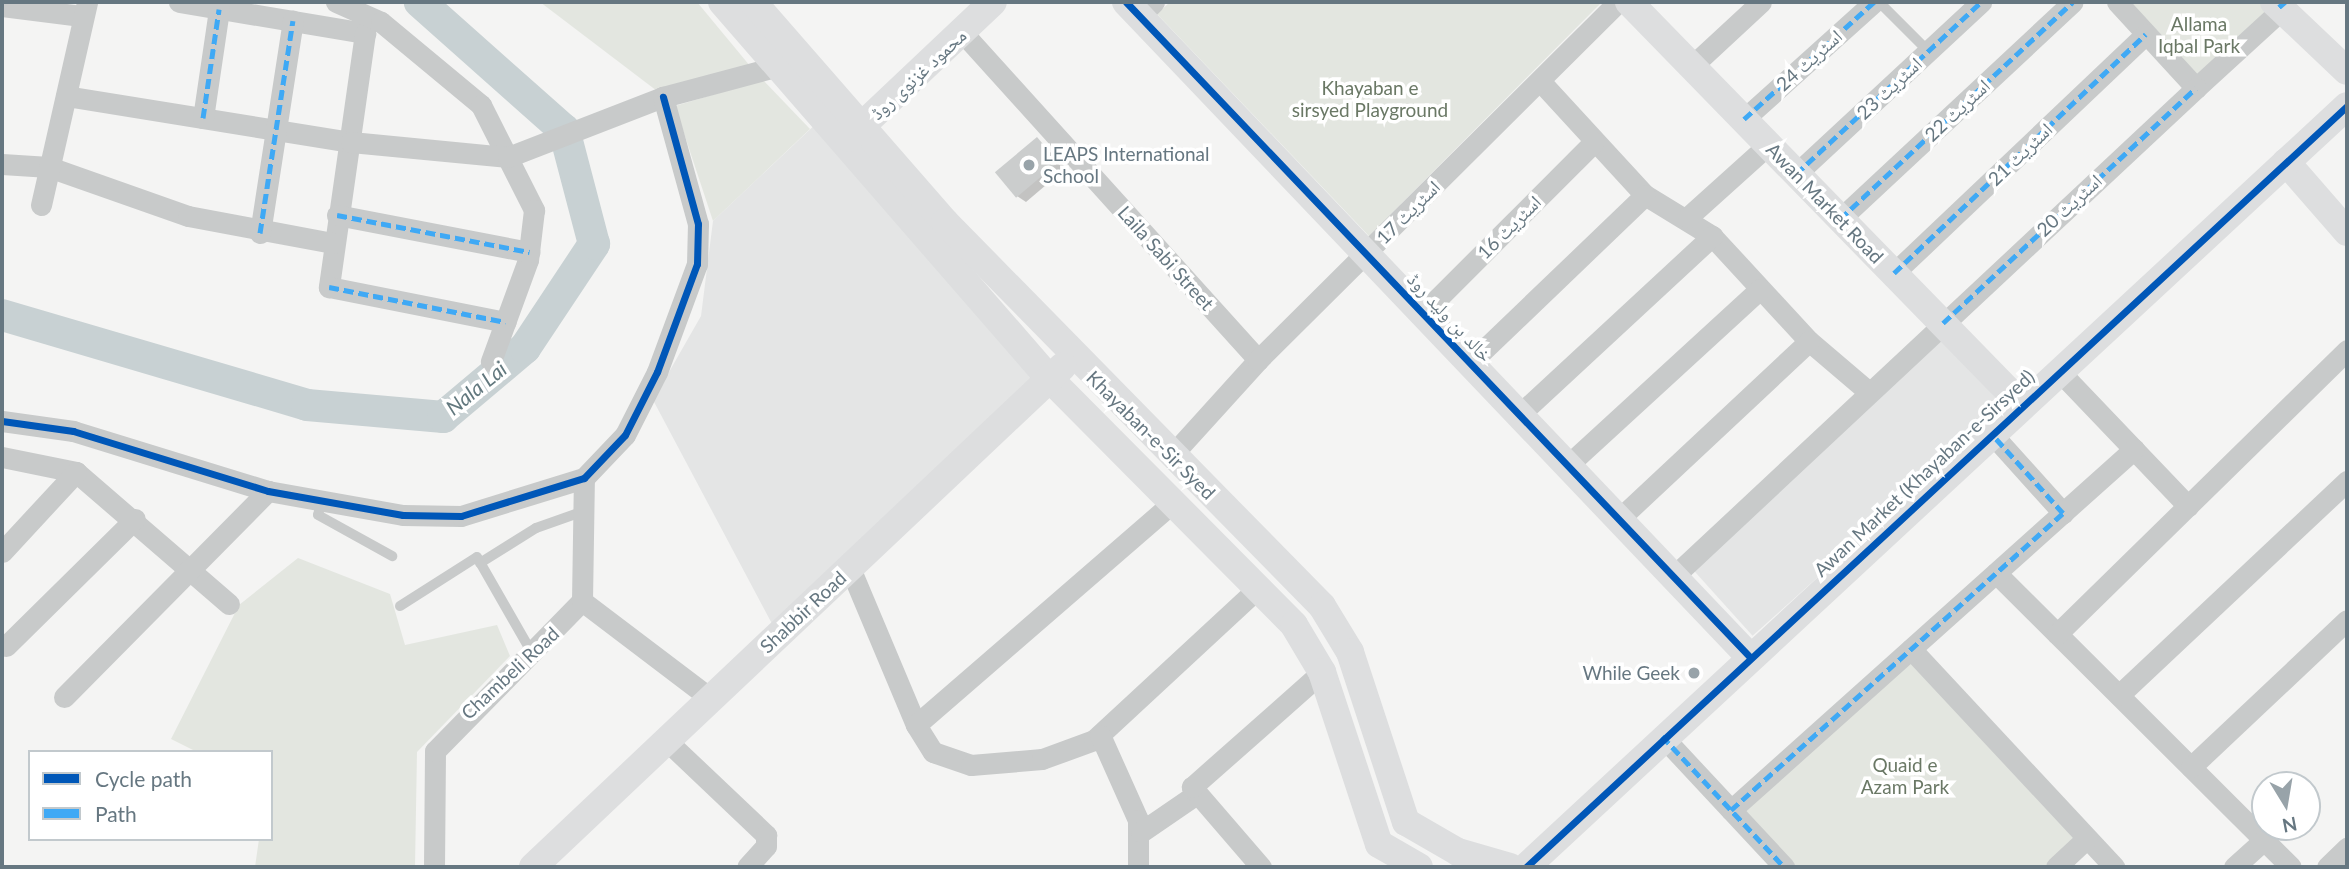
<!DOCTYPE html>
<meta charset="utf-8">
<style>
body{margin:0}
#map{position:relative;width:2349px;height:869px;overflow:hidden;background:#f4f4f3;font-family:Lato,"Noto Naskh Arabic",sans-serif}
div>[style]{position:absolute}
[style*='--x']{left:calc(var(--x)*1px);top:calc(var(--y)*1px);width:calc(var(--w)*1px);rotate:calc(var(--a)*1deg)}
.built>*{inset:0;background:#e4e5e5;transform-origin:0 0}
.green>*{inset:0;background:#e3e6e0}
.shadow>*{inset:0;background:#0003}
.river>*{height:32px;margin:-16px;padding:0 16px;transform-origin:16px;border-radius:16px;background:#c8d1d3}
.building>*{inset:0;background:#cbcdcd;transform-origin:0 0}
.lane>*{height:10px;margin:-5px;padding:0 5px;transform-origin:5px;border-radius:5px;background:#c8caca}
.street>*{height:21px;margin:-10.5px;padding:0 10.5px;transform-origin:10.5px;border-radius:10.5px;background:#c8caca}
.secondary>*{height:28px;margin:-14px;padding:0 14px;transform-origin:14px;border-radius:14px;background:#dddedf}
.quiet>*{height:5px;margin-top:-2.5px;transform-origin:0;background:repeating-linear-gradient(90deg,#3fa9f5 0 10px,transparent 0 15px)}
.cycleway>*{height:7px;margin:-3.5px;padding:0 3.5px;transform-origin:3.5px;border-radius:3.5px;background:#0057b8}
.dots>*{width:19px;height:19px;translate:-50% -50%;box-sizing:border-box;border:4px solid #fff;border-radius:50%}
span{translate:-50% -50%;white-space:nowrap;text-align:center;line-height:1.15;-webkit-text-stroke:7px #fff;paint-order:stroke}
.park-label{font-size:19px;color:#6a7865}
.street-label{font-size:19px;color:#667781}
.poi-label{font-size:19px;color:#667781}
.left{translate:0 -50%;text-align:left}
.right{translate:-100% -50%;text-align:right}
.water-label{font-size:21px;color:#62787e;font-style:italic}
.frame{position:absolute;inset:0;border:4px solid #667781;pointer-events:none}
.legend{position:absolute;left:28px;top:750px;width:245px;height:91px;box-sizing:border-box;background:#fff;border:2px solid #c2c9cd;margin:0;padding:9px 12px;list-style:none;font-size:21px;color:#667781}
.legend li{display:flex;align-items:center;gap:14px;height:35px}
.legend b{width:35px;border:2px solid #c2c9cd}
.north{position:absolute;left:2251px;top:771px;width:70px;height:70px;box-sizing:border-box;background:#fff;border:2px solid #c2c9cd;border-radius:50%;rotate:169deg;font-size:19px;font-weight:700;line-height:28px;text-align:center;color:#667781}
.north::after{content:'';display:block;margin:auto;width:24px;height:32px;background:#98a3a9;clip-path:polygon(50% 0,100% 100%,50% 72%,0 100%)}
</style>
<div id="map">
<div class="built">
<i style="clip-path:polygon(820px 120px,1050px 379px,778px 635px,653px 400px,701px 316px,713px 221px)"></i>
<i style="left:1941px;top:337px;width:96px;height:340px;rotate:48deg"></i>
</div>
<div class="green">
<i style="clip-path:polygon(540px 2px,697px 2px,755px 72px,661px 94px)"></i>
<i style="clip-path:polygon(1170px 2px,1602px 2px,1369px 236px,1157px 14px)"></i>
<i style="clip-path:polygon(2122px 2px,2263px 2px,2271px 10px,2196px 81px)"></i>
<i style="clip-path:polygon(763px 80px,810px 129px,713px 221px,675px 106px)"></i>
<i style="clip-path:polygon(298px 558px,390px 594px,405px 645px,497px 625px,510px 656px,417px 752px,415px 867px,255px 867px,259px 839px,271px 839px,271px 752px,197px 752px,171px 739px,239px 605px)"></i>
<i style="clip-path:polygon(1911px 649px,2087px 838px,2056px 867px,1784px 867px,1731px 810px)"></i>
</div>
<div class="shadow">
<i style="clip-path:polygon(1037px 139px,1066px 168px,1026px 202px,1017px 196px)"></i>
</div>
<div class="river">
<i style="--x:2;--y:315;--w:318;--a:16.4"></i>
<i style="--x:307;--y:405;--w:137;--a:5"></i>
<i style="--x:443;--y:417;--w:107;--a:-40.1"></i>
<i style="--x:525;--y:348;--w:125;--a:-56.4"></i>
<i style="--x:594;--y:244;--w:118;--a:-104.7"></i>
<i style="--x:564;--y:130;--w:193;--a:-138.4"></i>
</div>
<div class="building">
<i style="left:1037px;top:137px;width:33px;height:55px;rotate:50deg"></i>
</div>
<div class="lane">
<i style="--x:1879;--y:2;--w:69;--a:45"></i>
<i style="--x:322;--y:498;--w:17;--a:103"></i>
<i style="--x:318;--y:515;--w:85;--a:29"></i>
<i style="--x:480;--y:563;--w:66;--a:-32"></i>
<i style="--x:536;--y:528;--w:51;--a:-19.5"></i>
<i style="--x:400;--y:606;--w:91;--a:-32.5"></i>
<i style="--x:477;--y:557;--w:111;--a:60.2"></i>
</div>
<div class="street">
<i style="--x:179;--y:2;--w:189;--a:9.5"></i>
<i style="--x:365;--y:33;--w:257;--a:98.1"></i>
<i style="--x:329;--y:287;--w:180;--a:11.2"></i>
<i style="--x:336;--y:2;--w:49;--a:24"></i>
<i style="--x:381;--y:22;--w:130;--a:39.7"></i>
<i style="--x:481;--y:105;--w:118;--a:63.2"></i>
<i style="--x:534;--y:210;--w:50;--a:96.8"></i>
<i style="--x:528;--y:260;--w:108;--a:110.1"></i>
<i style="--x:2117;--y:2;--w:117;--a:47.4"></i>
<i style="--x:2196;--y:88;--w:115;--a:-42.5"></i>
<i style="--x:2;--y:6;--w:80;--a:7.2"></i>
<i style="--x:1140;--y:16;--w:20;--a:-45"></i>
<i style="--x:962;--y:32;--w:442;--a:47.9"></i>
<i style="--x:1692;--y:66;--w:94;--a:-42.8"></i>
<i style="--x:1540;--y:81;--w:155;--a:47.4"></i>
<i style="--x:1645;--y:195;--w:79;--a:31.5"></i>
<i style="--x:1712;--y:236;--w:143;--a:47.3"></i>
<i style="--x:1809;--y:341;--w:79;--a:40.4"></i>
<i style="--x:66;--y:96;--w:289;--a:9.2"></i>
<i style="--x:351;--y:142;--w:158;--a:5.5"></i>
<i style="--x:508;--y:157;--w:166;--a:-21.2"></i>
<i style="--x:663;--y:97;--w:116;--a:-15"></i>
<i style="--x:203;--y:118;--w:110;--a:-81.6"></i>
<i style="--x:1744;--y:119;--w:175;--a:-42"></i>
<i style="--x:2;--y:164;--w:47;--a:3.7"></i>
<i style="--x:49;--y:167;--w:147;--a:19.4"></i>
<i style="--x:188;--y:216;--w:147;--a:10.6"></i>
<i style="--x:1796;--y:174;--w:253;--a:-42.9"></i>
<i style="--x:41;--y:205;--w:208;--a:-77.2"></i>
<i style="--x:337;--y:215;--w:196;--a:10.9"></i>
<i style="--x:1688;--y:217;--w:108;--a:-42"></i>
<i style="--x:1840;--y:219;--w:318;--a:-43"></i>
<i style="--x:260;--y:233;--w:215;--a:-81.2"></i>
<i style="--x:1894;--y:273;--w:347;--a:-43.5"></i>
<i style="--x:1424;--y:312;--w:240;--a:-45"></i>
<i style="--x:1471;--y:362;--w:241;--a:-43.8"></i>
<i style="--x:2059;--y:371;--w:187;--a:46.3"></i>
<i style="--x:1520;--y:414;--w:262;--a:-42.8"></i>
<i style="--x:2;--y:421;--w:72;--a:8"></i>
<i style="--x:73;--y:431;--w:204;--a:17.1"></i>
<i style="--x:268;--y:491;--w:137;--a:10.1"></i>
<i style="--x:403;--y:515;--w:58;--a:1"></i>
<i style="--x:461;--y:516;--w:129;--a:-17.2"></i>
<i style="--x:584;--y:478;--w:59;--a:-46.4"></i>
<i style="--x:625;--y:435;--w:71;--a:-63.1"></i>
<i style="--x:657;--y:372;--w:115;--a:-69.7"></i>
<i style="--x:697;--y:264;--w:40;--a:-88.6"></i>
<i style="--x:698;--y:224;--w:132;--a:-105.4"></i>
<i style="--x:1991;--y:433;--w:108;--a:48"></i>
<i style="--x:1172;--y:455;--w:128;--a:-47.8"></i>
<i style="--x:1258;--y:360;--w:508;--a:-44.84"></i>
<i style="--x:2;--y:457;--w:76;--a:11.5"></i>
<i style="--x:76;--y:472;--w:202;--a:40.8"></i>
<i style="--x:1568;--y:465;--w:260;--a:-42.5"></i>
<i style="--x:1619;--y:519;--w:260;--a:-43.1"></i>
<i style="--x:2;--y:552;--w:109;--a:-47.2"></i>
<i style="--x:850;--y:568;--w:170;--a:67.2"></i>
<i style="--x:916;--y:725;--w:32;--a:58"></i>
<i style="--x:933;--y:752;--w:40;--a:18.9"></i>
<i style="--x:971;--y:765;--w:71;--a:-4.8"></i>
<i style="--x:1042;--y:759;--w:55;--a:-20.1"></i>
<i style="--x:1094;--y:740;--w:225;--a:-42.8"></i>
<i style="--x:1996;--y:573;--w:416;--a:44.9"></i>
<i style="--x:1674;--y:576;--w:715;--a:-43.07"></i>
<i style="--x:582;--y:601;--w:162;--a:37.2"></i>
<i style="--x:2057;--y:634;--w:406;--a:-44.4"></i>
<i style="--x:6;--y:646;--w:181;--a:-44.6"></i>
<i style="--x:1911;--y:649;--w:298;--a:47"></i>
<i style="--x:2119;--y:695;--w:313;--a:-43.2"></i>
<i style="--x:64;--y:697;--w:290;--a:-45.3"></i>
<i style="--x:916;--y:725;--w:339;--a:-40.9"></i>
<i style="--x:1100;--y:735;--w:93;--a:65.9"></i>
<i style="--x:1138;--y:820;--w:47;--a:90"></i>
<i style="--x:1662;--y:736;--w:179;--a:47"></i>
<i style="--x:667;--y:741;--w:137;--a:43.5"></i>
<i style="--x:766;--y:835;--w:11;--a:90"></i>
<i style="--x:766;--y:846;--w:28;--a:132"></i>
<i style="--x:2191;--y:767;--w:214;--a:-43.3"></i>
<i style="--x:1731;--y:810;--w:541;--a:-41.85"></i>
<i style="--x:1141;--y:832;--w:65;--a:-34.4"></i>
<i style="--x:434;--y:867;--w:116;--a:-89.5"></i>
<i style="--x:435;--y:751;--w:210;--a:-45.6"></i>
<i style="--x:582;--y:601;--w:123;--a:-89.1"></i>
<i style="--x:1261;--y:867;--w:106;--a:-130.8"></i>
<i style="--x:1192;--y:787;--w:174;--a:-41.5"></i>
<i style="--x:2056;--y:867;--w:42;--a:-43.1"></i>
<i style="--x:2234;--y:867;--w:40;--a:-42"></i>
<i style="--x:2327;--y:867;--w:28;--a:-44"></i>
</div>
<div class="secondary">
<i style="--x:722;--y:2;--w:500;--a:49"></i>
<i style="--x:1050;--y:379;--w:346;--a:45.2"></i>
<i style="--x:1294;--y:625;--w:55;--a:59.2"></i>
<i style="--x:1322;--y:672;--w:181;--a:71.7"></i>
<i style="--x:1379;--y:844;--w:46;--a:29.9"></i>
<i style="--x:753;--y:2;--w:292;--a:48.9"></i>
<i style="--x:945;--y:222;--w:538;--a:45.53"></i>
<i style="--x:1322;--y:606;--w:54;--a:58.7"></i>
<i style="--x:1350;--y:652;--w:179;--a:71.8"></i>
<i style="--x:1406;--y:822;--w:60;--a:30"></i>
<i style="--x:1458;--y:852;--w:54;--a:16.1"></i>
<i style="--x:1126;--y:2;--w:903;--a:46.39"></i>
<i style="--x:1629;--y:2;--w:563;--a:45.72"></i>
<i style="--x:2274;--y:2;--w:100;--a:43.4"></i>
<i style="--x:849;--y:138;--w:198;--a:-43.4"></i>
<i style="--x:2286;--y:162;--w:93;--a:48.9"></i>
<i style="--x:533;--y:867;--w:729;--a:-43.39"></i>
<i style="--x:1526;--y:867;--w:1119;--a:-42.83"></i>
</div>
<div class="quiet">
<i style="--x:2279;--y:7;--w:8;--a:-40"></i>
<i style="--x:203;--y:118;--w:110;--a:-81.6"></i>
<i style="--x:1744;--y:119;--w:175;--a:-42"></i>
<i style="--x:1796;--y:174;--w:253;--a:-42.9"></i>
<i style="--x:337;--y:215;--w:196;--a:10.9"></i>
<i style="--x:1840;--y:219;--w:318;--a:-43"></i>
<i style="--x:260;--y:233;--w:215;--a:-81.2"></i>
<i style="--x:1894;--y:273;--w:347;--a:-43.5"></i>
<i style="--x:329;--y:287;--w:180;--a:11.2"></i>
<i style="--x:1943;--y:323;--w:345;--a:-42.9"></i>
<i style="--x:1662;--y:736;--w:179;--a:47"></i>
<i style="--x:1731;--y:810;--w:445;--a:-41.8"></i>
<i style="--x:2063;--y:513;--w:108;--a:-132"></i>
</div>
<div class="cycleway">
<i style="--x:1126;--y:2;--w:903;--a:46.39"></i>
<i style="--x:2;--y:421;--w:72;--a:8"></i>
<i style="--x:73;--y:431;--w:204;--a:17.1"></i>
<i style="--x:268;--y:491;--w:137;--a:10.1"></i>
<i style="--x:403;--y:515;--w:58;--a:1"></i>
<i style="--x:461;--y:516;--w:129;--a:-17.2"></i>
<i style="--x:584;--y:478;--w:59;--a:-46.4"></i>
<i style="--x:625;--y:435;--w:71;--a:-63.1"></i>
<i style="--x:657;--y:372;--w:115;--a:-69.7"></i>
<i style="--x:697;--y:264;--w:40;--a:-88.6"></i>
<i style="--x:698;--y:224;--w:132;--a:-105.4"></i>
<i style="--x:1526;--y:867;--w:1119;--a:-42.83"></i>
</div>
<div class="dots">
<i style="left:1029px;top:165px;background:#98a3a9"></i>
<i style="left:1694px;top:673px;background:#98a3a9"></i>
</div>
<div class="park-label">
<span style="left:2199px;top:35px">Allama<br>Iqbal Park</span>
<span style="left:1370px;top:99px">Khayaban e<br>sirsyed Playground</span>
<span style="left:1905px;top:776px">Quaid e<br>Azam Park</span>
</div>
<div class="street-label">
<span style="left:1809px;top:60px;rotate:-42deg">اسٹریٹ 24</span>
<span style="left:918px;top:74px;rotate:-43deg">محمود غزنوی روڈ</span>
<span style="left:1889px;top:88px;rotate:-43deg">اسٹریٹ 23</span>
<span style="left:1957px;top:110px;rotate:-43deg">اسٹریٹ 22</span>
<span style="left:2020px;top:154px;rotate:-44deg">اسٹریٹ 21</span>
<span style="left:1825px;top:203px;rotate:46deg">Awan Market Road</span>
<span style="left:2069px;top:205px;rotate:-43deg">اسٹریٹ 20</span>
<span style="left:1408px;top:212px;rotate:-45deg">اسٹریٹ 17</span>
<span style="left:1509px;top:227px;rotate:-45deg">اسٹریٹ 16</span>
<span style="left:1166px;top:258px;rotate:48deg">Laila Sabi Street</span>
<span style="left:1450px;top:317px;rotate:47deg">خالد بن ولید روڈ</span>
<span style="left:1151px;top:435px;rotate:45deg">Khayaban-e-Sir Syed</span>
<span style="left:1924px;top:473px;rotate:-43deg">Awan Market (Khayaban-e-Sirsyed)</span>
<span style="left:803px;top:612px;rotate:-43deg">Shabbir Road</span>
<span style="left:510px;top:673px;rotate:-43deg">Chambeli Road</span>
</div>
<div class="poi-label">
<span class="left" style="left:1043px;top:165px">LEAPS International<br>School</span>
<span class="right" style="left:1680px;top:673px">While Geek</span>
</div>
<div class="water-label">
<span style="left:476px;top:388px;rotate:-39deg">Nala Lai</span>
</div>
<div class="frame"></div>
<ul class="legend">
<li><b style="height:9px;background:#0057b8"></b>Cycle path</li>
<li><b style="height:9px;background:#3fa9f5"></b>Path</li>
</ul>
<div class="north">N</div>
</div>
